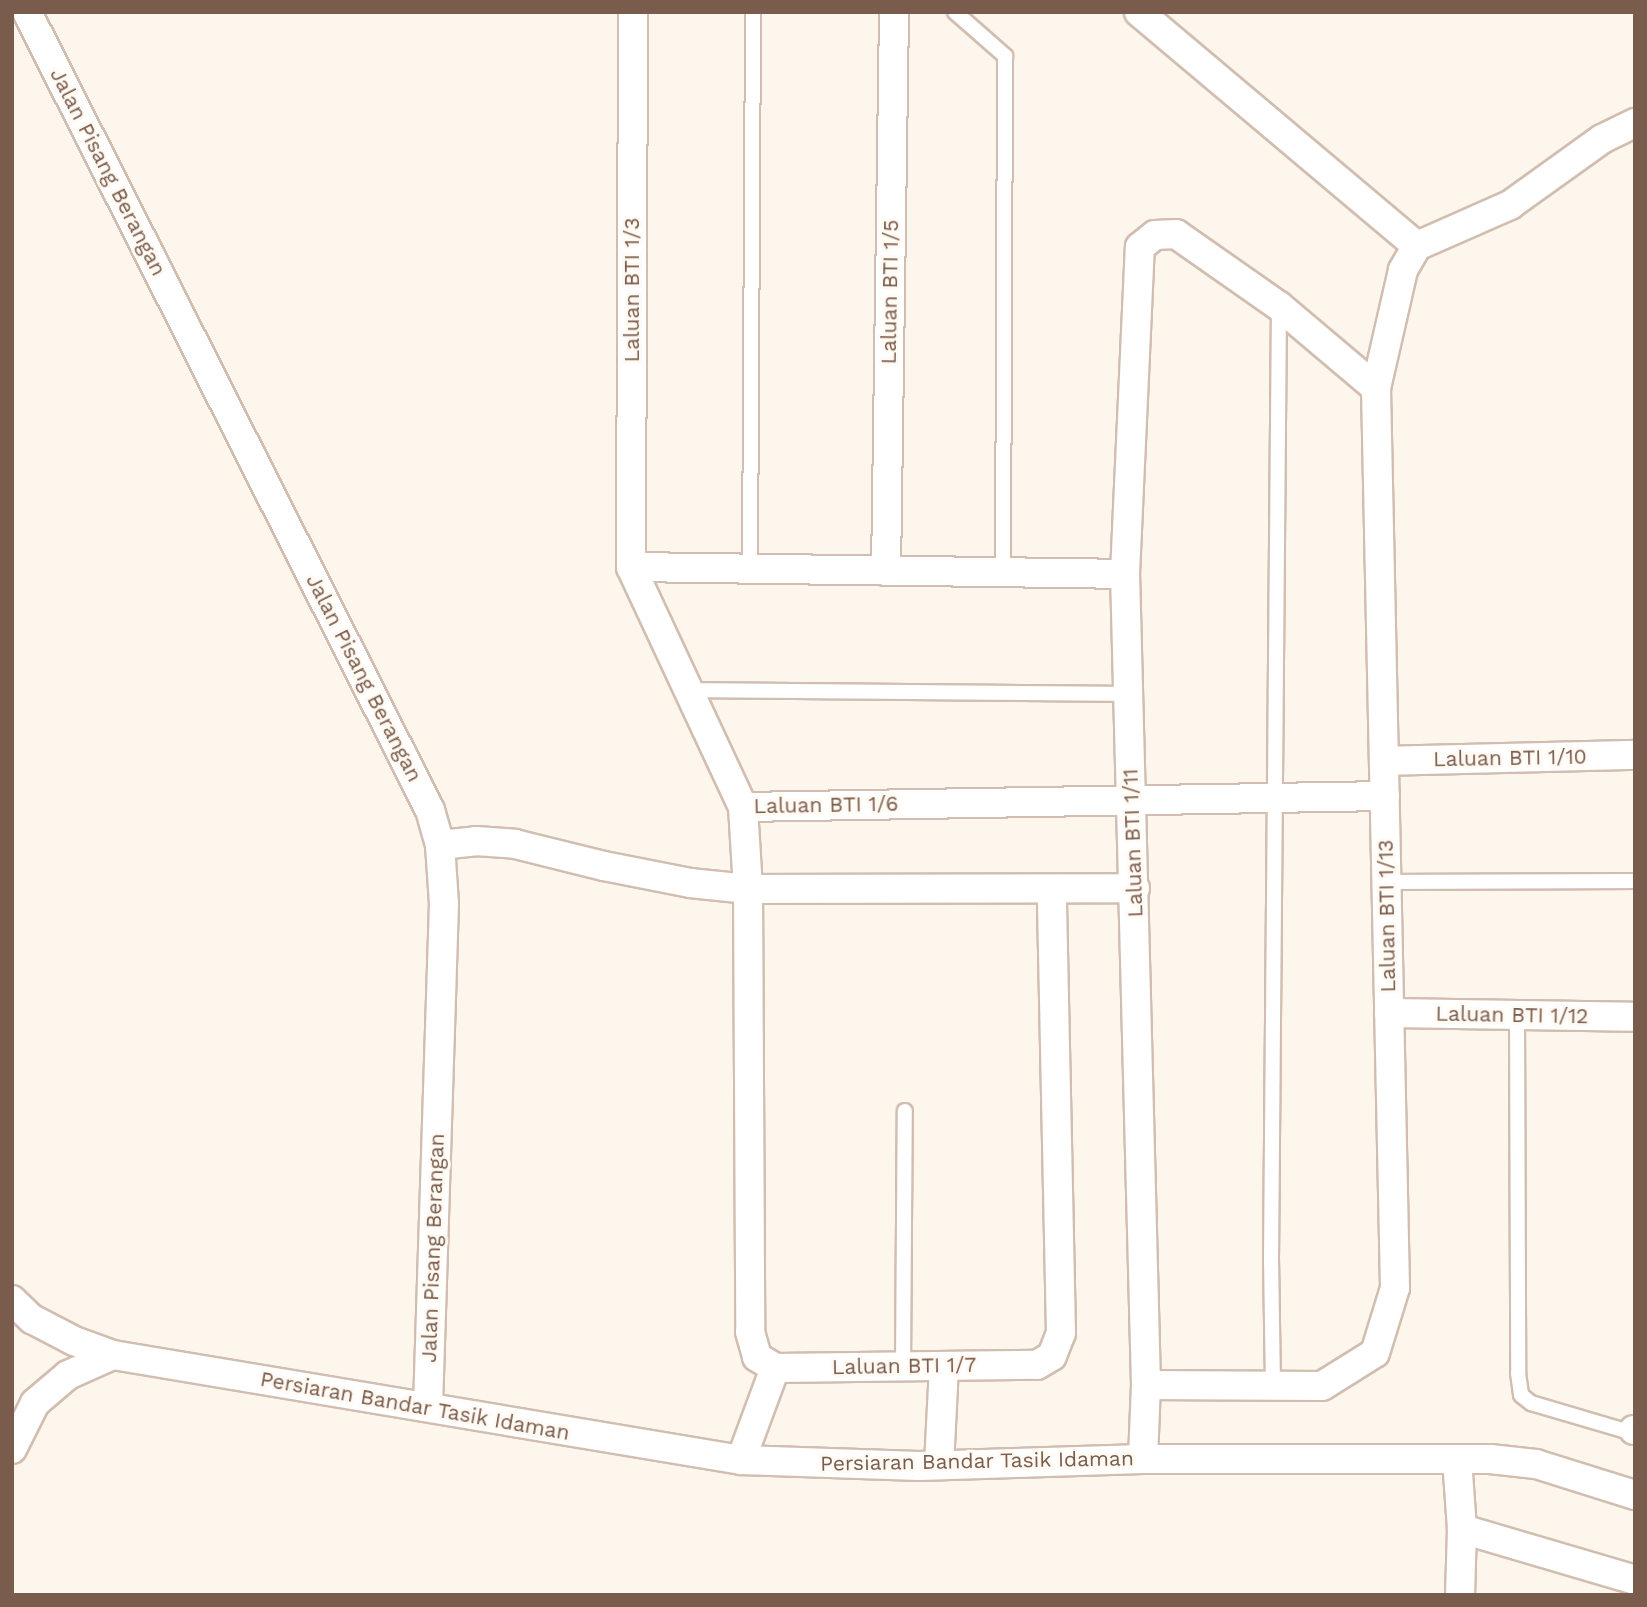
<!DOCTYPE html>
<style>
body{margin:0}
#map{position:relative;width:1647px;height:1607px;overflow:hidden;background:#fdf6ec;font-family:"Work Sans",sans-serif}
div>[style]{position:absolute}
[style*='--x']{left:calc(var(--x)*1px);top:calc(var(--y)*1px);width:calc(var(--w)*1px);rotate:calc(var(--a)*1deg)}
.roads{filter:drop-shadow(2px 0 #d1beb0) drop-shadow(-2px 0 #d1beb0) drop-shadow(0 2px #d1beb0) drop-shadow(0 -2px #d1beb0)}
.lane>*{height:14px;margin:-7px;padding:0 7px;transform-origin:7px;border-radius:7px;background:#fff}
.street>*{height:28px;margin:-14px;padding:0 14px;transform-origin:14px;border-radius:14px;background:#fff}
span{translate:-50% -50%;white-space:nowrap;text-align:center;line-height:1.15;-webkit-text-stroke:6px #fffaf3;paint-order:stroke}
.street-label{font-size:21px;color:#7a5c4d}
.frame{position:absolute;inset:0;border:14px solid #7a5c4d;pointer-events:none}
</style>
<div id="map">
<div class="roads">
<div class="lane">
<i style="--x:955;--y:12;--w:67;--a:41.3"></i>
<i style="--x:1005;--y:56;--w:517;--a:90.22"></i>
<i style="--x:750;--y:569;--w:557;--a:-89.69"></i>
<i style="--x:688;--y:690;--w:440;--a:0.5"></i>
<i style="--x:1387;--y:882;--w:248;--a:-0.2"></i>
<i style="--x:1517;--y:1015;--w:358;--a:89.8"></i>
<i style="--x:1518;--y:1373;--w:22;--a:82"></i>
<i style="--x:1521;--y:1395;--w:13;--a:39"></i>
<i style="--x:1531;--y:1403;--w:96;--a:16.4"></i>
<i style="--x:1623;--y:1430;--w:11;--a:0"></i>
<i style="--x:903;--y:1366;--w:255;--a:-89.6"></i>
<i style="--x:1273;--y:1386;--w:127;--a:-90.9"></i>
<i style="--x:1271;--y:1259;--w:952;--a:-89.52"></i>
</div>
<div class="street">
<i style="--x:27;--y:12;--w:894;--a:63.21"></i>
<i style="--x:430;--y:810;--w:36;--a:74"></i>
<i style="--x:440;--y:845;--w:58;--a:86.1"></i>
<i style="--x:444;--y:903;--w:503;--a:91.82"></i>
<i style="--x:633;--y:12;--w:555;--a:90.21"></i>
<i style="--x:631;--y:567;--w:265;--a:65"></i>
<i style="--x:743;--y:807;--w:82;--a:86.5"></i>
<i style="--x:748;--y:889;--w:443;--a:89.7"></i>
<i style="--x:750;--y:1332;--w:26;--a:74"></i>
<i style="--x:757;--y:1357;--w:21;--a:31"></i>
<i style="--x:775;--y:1368;--w:262;--a:-0.7"></i>
<i style="--x:1037;--y:1365;--w:17;--a:-31"></i>
<i style="--x:1052;--y:1356;--w:25;--a:-69"></i>
<i style="--x:1061;--y:1333;--w:444;--a:-91.2"></i>
<i style="--x:1139;--y:12;--w:363;--a:40.1"></i>
<i style="--x:1417;--y:246;--w:102;--a:-23.8"></i>
<i style="--x:1510;--y:205;--w:113;--a:-35.7"></i>
<i style="--x:1602;--y:139;--w:37;--a:-26"></i>
<i style="--x:631;--y:567;--w:494;--a:0.8"></i>
<i style="--x:886;--y:571;--w:559;--a:-89.18"></i>
<i style="--x:1384;--y:761;--w:251;--a:-1.4"></i>
<i style="--x:743;--y:807;--w:642;--a:-0.98"></i>
<i style="--x:440;--y:845;--w:36;--a:-6"></i>
<i style="--x:476;--y:841;--w:39;--a:4"></i>
<i style="--x:515;--y:844;--w:92;--a:13.9"></i>
<i style="--x:604;--y:866;--w:88;--a:11.2"></i>
<i style="--x:690;--y:883;--w:58;--a:5.9"></i>
<i style="--x:748;--y:889;--w:387;--a:-0.1"></i>
<i style="--x:1389;--y:1013;--w:246;--a:0.9"></i>
<i style="--x:12;--y:1300;--w:28;--a:44"></i>
<i style="--x:32;--y:1319;--w:47;--a:27.6"></i>
<i style="--x:74;--y:1341;--w:41;--a:19.7"></i>
<i style="--x:113;--y:1355;--w:637;--a:9.49"></i>
<i style="--x:741;--y:1460;--w:178;--a:1.9"></i>
<i style="--x:919;--y:1466;--w:224;--a:-1.8"></i>
<i style="--x:1143;--y:1459;--w:347;--a:0"></i>
<i style="--x:1490;--y:1459;--w:46;--a:6.2"></i>
<i style="--x:1536;--y:1464;--w:104;--a:17.4"></i>
<i style="--x:1146;--y:1385;--w:176;--a:0.3"></i>
<i style="--x:1322;--y:1386;--w:62;--a:-31.9"></i>
<i style="--x:1375;--y:1353;--w:68;--a:-72.9"></i>
<i style="--x:1395;--y:1288;--w:900;--a:-91.21"></i>
<i style="--x:1376;--y:388;--w:121;--a:-77.1"></i>
<i style="--x:1403;--y:270;--w:28;--a:-60"></i>
<i style="--x:1634;--y:1430;--w:1;--a:0"></i>
<i style="--x:12;--y:1449;--w:51;--a:-63.4"></i>
<i style="--x:35;--y:1403;--w:43;--a:-40.3"></i>
<i style="--x:68;--y:1375;--w:49;--a:-24"></i>
<i style="--x:1143;--y:1459;--w:74;--a:-87.7"></i>
<i style="--x:1146;--y:1385;--w:811;--a:-91.48"></i>
<i style="--x:1125;--y:574;--w:327;--a:-87.4"></i>
<i style="--x:1140;--y:247;--w:19;--a:-39"></i>
<i style="--x:1155;--y:235;--w:21;--a:-3"></i>
<i style="--x:1176;--y:234;--w:126;--a:35"></i>
<i style="--x:1279;--y:306;--w:127;--a:40.2"></i>
<i style="--x:1457;--y:1459;--w:70;--a:85.9"></i>
<i style="--x:1462;--y:1529;--w:66;--a:91.7"></i>
<i style="--x:741;--y:1460;--w:98;--a:-69.7"></i>
<i style="--x:939;--y:1465;--w:99;--a:-87.1"></i>
<i style="--x:1462;--y:1529;--w:180;--a:16.4"></i>
</div>
</div>
<div class="street-label">
<span style="left:108px;top:172px;rotate:63deg">Jalan Pisang Berangan</span>
<span style="left:632px;top:290px;rotate:-90deg">Laluan BTI 1/3</span>
<span style="left:890px;top:292px;rotate:-89deg">Laluan BTI 1/5</span>
<span style="left:364px;top:678px;rotate:63deg">Jalan Pisang Berangan</span>
<span style="left:1510px;top:758px;rotate:-1deg">Laluan BTI 1/10</span>
<span style="left:826px;top:805px;rotate:-1deg">Laluan BTI 1/6</span>
<span style="left:1133px;top:843px;rotate:-92deg">Laluan BTI 1/11</span>
<span style="left:1387px;top:916px;rotate:-91deg">Laluan BTI 1/13</span>
<span style="left:1512px;top:1015px;rotate:1deg">Laluan BTI 1/12</span>
<span style="left:433px;top:1248px;rotate:-88deg">Jalan Pisang Berangan</span>
<span style="left:904px;top:1366px;rotate:-1deg">Laluan BTI 1/7</span>
<span style="left:415px;top:1406px;rotate:10deg">Persiaran Bandar Tasik Idaman</span>
<span style="left:977px;top:1461px;rotate:-1deg">Persiaran Bandar Tasik Idaman</span>
</div>
<div class="frame"></div>
</div>
